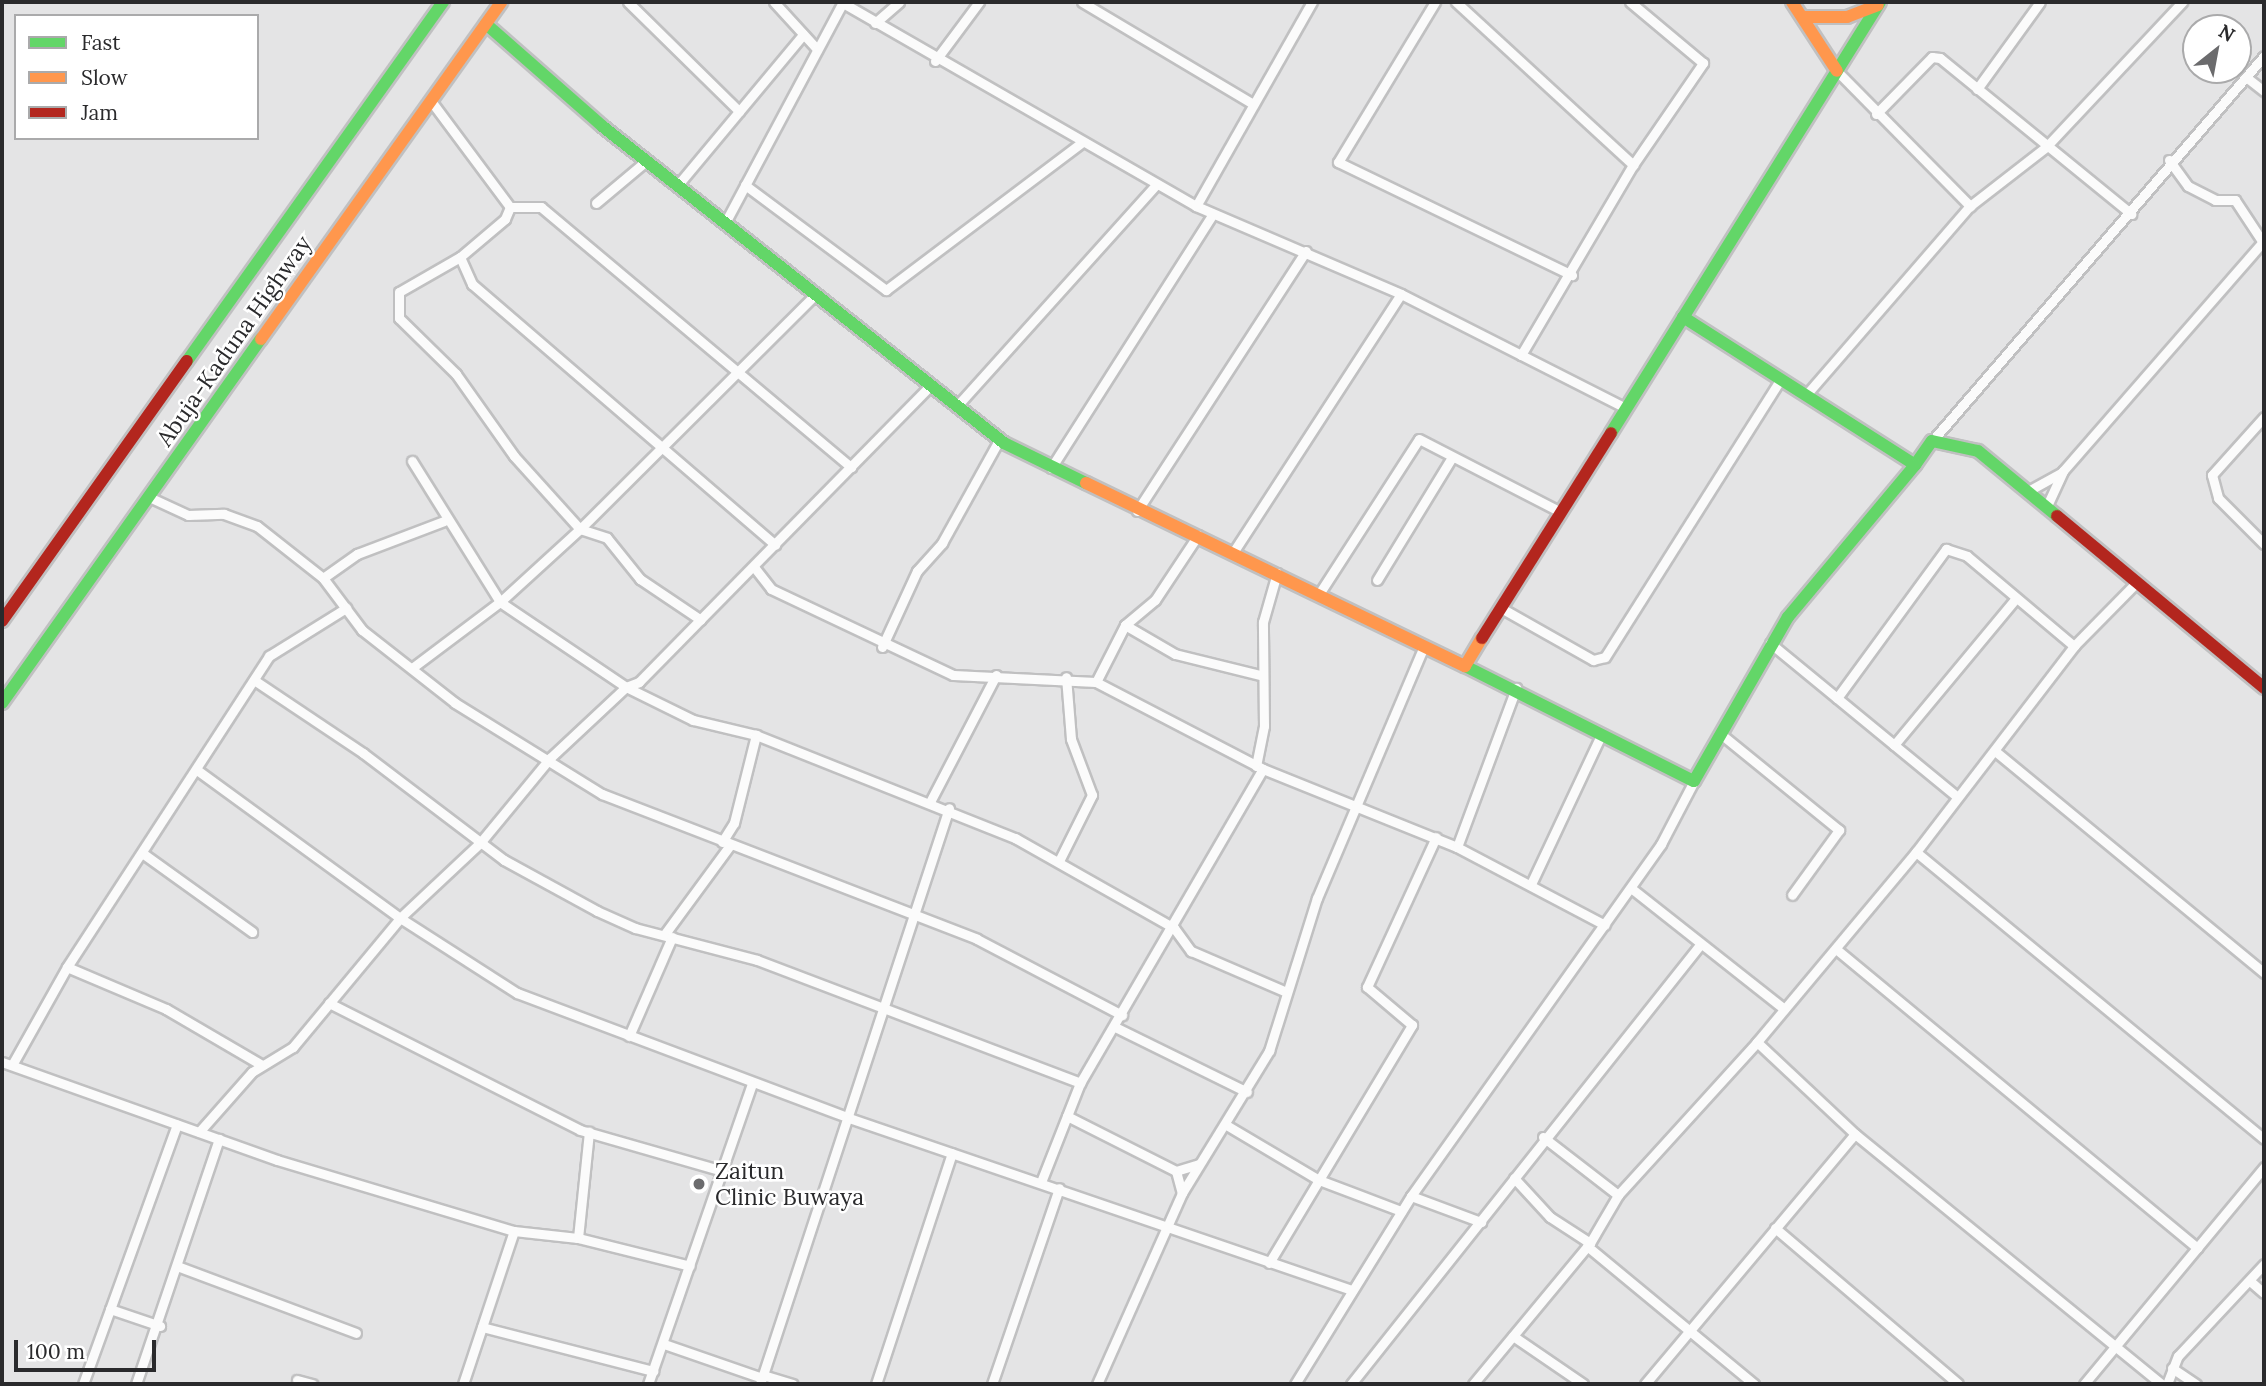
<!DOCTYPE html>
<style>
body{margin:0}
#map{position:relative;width:2266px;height:1386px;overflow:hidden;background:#e4e4e5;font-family:Lora,serif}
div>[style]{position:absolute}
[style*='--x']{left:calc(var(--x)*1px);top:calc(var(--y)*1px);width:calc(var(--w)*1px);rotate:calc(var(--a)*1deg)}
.roads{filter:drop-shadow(2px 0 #c0c0c1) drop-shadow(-2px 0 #c0c0c1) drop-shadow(0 2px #c0c0c1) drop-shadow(0 -2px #c0c0c1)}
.street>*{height:9px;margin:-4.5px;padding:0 4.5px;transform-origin:4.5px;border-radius:4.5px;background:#fbfbfb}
.fast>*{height:12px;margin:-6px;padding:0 6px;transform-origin:6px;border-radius:6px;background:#63d668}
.slow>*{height:12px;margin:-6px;padding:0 6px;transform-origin:6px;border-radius:6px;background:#ff974d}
.jam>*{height:12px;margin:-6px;padding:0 6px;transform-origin:6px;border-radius:6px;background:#b3261e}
.dots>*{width:19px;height:19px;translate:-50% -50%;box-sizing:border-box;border:4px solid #fff;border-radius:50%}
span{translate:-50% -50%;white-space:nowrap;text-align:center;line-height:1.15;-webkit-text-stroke:5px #fff;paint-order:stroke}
.street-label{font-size:23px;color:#2a2a2c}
.poi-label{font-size:23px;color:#2a2a2c}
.left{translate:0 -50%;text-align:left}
.frame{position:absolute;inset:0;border:4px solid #2a2a2c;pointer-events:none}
.legend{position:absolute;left:14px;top:14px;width:245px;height:126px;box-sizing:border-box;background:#fff;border:2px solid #aaaaab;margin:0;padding:9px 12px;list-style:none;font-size:21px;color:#2a2a2c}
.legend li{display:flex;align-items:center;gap:14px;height:35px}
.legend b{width:35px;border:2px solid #aaaaab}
.north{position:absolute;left:2182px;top:14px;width:70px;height:70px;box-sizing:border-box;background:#fff;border:2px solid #aaaaab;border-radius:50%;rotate:31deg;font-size:19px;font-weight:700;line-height:28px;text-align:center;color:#2a2a2c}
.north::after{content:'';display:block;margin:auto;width:24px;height:32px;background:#6b6b6d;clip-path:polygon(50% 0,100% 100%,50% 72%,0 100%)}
.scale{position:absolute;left:14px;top:1340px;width:142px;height:32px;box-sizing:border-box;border:4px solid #2a2a2c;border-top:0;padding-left:9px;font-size:21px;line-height:24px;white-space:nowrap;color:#2a2a2c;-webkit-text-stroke:5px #fff;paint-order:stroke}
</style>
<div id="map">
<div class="roads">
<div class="street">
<i style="--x:628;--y:2;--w:156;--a:44.5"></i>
<i style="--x:774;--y:2;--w:64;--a:47.5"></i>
<i style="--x:1082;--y:2;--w:199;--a:30.8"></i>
<i style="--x:1435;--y:2;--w:187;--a:121.2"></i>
<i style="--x:1338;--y:162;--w:260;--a:25.8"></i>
<i style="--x:1456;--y:2;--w:241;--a:42.6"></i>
<i style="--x:843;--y:3;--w:407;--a:29.9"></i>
<i style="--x:1196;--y:206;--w:223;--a:23.2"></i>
<i style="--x:1401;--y:294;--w:252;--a:26.9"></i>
<i style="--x:875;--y:23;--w:32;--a:-41"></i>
<i style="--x:935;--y:61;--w:74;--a:-53.3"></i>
<i style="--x:1837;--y:71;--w:190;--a:45.4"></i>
<i style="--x:2246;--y:77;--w:23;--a:38"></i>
<i style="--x:1977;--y:89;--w:107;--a:-54.1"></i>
<i style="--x:431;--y:101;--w:132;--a:53.3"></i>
<i style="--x:510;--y:207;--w:13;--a:113"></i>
<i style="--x:505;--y:219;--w:59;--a:139.8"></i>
<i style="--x:460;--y:257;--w:70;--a:150.2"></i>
<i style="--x:399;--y:292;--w:26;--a:90"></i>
<i style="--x:399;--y:318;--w:80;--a:44.5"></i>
<i style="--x:456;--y:374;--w:100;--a:54.7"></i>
<i style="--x:514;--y:456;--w:98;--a:47.9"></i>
<i style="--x:580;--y:529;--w:28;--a:18"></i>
<i style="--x:607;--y:538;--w:53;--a:51.2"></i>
<i style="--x:640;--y:579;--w:73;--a:33.9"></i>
<i style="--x:1876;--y:114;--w:80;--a:-45.5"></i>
<i style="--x:1932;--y:57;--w:8;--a:7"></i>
<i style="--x:1940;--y:58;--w:247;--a:39.2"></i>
<i style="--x:2169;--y:160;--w:32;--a:54"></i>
<i style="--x:2188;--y:186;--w:30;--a:27"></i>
<i style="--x:2215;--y:200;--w:20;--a:0"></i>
<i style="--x:2235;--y:200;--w:53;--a:56.6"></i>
<i style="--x:745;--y:185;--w:176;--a:36.7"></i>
<i style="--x:886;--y:290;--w:244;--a:-37"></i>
<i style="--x:677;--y:186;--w:197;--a:-50.2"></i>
<i style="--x:596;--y:203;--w:65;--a:-40"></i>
<i style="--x:1196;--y:206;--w:235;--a:-60.4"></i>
<i style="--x:510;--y:207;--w:31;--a:0"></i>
<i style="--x:541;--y:207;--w:405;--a:40"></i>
<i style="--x:725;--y:223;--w:251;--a:-61.9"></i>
<i style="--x:460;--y:257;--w:30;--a:66"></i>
<i style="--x:472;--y:284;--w:400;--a:40.7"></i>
<i style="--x:1521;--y:355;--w:221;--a:-59.5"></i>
<i style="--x:1633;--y:165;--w:124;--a:-55.5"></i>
<i style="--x:1703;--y:63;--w:95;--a:-140.1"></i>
<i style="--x:1806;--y:395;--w:250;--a:-49.1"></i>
<i style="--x:1970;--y:206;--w:96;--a:-37.8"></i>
<i style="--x:2046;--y:147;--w:199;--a:-46.8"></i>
<i style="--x:956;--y:407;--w:300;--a:-48"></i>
<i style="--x:2264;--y:417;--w:78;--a:131.9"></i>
<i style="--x:2212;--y:475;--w:24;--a:75"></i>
<i style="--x:2218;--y:498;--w:65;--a:45"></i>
<i style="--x:1932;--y:441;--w:508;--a:-49.23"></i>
<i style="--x:412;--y:461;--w:166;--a:58"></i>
<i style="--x:500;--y:602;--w:152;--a:34"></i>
<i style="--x:626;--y:687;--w:75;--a:26.2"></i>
<i style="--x:693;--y:720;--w:65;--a:13.4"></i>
<i style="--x:756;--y:735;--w:279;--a:21.7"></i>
<i style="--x:1015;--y:838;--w:183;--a:29.5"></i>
<i style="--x:1174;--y:928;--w:29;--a:54"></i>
<i style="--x:1191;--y:951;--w:101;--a:23.3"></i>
<i style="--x:1051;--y:468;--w:301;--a:-57.5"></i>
<i style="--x:2030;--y:490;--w:37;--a:-29"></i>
<i style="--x:149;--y:497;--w:43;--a:24.8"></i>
<i style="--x:188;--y:515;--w:36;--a:-2"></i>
<i style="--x:224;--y:514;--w:35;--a:20"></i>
<i style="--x:257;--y:526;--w:84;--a:38.2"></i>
<i style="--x:323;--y:578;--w:65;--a:53.1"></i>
<i style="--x:362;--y:630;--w:118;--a:38.1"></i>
<i style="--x:455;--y:703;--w:173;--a:31.8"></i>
<i style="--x:602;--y:794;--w:402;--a:21.1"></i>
<i style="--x:977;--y:939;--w:164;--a:27.7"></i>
<i style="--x:2046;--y:508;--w:41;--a:-65.3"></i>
<i style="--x:2063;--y:471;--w:303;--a:-48.9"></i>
<i style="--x:1137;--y:511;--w:310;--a:-57"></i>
<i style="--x:1234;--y:551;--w:306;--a:-57"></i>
<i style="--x:754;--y:567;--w:28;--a:52"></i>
<i style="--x:771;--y:589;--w:201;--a:25.3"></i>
<i style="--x:953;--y:675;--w:143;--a:2.8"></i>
<i style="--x:1096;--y:682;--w:188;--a:27.5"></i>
<i style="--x:1263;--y:769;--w:209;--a:21.9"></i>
<i style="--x:1457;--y:847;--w:167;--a:27.8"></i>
<i style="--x:323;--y:578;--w:42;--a:-35.2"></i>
<i style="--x:357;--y:554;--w:93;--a:-20.8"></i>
<i style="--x:1377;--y:580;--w:142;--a:-58.6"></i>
<i style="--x:1319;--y:594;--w:184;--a:-57.2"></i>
<i style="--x:1419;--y:439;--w:160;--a:27.2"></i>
<i style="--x:1501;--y:608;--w:106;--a:29.5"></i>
<i style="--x:1593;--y:660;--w:12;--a:-14"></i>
<i style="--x:1605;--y:657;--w:329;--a:-57.7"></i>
<i style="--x:1125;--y:625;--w:58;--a:30.1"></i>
<i style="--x:1175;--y:654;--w:88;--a:13.9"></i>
<i style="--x:1770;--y:643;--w:241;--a:39.4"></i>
<i style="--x:882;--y:647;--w:84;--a:-65.3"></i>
<i style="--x:917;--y:571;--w:38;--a:-48"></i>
<i style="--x:942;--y:543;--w:118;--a:-61"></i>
<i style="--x:412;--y:668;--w:110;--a:-36.9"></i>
<i style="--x:500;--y:602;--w:108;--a:-42.4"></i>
<i style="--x:580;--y:529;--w:330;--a:-44.9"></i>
<i style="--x:254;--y:680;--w:131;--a:33.8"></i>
<i style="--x:363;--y:753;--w:177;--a:37.2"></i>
<i style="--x:504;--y:860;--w:106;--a:28.7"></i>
<i style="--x:597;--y:911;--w:42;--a:24.1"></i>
<i style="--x:635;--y:928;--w:126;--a:14.7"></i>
<i style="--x:757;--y:960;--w:346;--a:20.8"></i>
<i style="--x:1096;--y:682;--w:64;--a:-63"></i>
<i style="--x:1125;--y:625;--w:39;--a:-40"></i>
<i style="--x:1155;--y:600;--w:78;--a:-56.5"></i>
<i style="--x:1837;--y:698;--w:185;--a:-53.8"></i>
<i style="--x:1946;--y:549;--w:22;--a:18"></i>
<i style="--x:1967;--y:556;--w:140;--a:40.1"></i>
<i style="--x:1722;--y:735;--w:151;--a:39.1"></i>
<i style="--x:1839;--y:830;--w:80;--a:125.9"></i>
<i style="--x:1894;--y:745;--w:191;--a:-50.3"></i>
<i style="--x:1995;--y:751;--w:349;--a:39.5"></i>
<i style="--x:1256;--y:766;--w:41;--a:-78.7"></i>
<i style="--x:1264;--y:726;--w:104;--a:-90.6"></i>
<i style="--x:1263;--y:622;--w:51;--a:-74.1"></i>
<i style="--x:197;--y:770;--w:251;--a:36.1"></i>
<i style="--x:400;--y:918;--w:139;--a:32.7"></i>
<i style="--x:517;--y:993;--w:355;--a:20.6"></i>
<i style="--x:849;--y:1118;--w:532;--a:18.88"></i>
<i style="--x:931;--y:800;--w:141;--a:-62.5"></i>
<i style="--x:722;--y:842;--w:22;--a:-58"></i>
<i style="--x:734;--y:823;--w:91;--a:-76"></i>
<i style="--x:1457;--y:847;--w:170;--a:-69.6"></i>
<i style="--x:1916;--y:852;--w:451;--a:39.5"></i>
<i style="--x:145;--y:855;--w:132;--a:35.7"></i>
<i style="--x:1059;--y:861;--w:74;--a:-63.4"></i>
<i style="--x:1092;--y:795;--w:60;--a:-110.6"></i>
<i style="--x:1071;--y:739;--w:62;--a:-94.6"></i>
<i style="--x:1531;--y:884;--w:165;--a:-64.8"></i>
<i style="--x:1631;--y:888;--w:195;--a:38.3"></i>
<i style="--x:664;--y:935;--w:112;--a:-53.7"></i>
<i style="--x:1836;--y:949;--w:469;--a:39.6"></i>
<i style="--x:67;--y:967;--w:108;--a:23"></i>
<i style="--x:166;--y:1009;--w:111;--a:30.3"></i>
<i style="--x:329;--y:1003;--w:281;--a:26.8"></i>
<i style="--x:580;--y:1130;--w:149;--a:16"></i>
<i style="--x:1115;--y:1027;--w:147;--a:26.2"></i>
<i style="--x:629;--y:1036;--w:108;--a:-66.5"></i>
<i style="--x:1757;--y:1042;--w:134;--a:43.2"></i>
<i style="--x:1855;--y:1134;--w:395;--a:39.2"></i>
<i style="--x:2;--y:1062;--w:292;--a:19.6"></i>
<i style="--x:277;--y:1160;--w:247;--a:16.7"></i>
<i style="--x:514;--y:1231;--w:64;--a:6.2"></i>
<i style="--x:578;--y:1238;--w:115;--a:14"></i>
<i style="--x:12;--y:1065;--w:112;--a:-60.7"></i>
<i style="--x:67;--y:967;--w:371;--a:-57"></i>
<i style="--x:269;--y:656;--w:91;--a:-31.9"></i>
<i style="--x:1067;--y:1116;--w:122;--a:26.8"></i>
<i style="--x:1176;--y:1171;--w:24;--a:-17"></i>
<i style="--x:1228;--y:1126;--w:106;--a:30.7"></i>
<i style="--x:1319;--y:1180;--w:88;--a:20.7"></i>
<i style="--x:199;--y:1132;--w:80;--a:-48.5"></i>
<i style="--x:252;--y:1072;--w:48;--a:-31.4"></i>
<i style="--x:293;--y:1047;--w:168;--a:-50.3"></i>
<i style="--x:400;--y:918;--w:110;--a:-43.2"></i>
<i style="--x:480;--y:843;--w:110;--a:-50.5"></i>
<i style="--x:550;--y:758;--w:104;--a:-43.1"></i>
<i style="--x:626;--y:687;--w:14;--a:-21"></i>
<i style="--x:639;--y:682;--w:414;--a:-45.5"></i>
<i style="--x:1543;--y:1137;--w:95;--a:37.7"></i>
<i style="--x:1176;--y:1171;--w:23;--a:75"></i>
<i style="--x:1514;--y:1178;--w:53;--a:47.3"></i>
<i style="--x:1550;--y:1217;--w:48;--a:33"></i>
<i style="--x:1041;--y:1182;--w:106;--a:-68.5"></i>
<i style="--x:1080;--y:1083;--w:363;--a:-59.8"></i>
<i style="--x:1411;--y:1196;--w:75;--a:20.4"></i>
<i style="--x:1775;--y:1228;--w:240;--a:40.4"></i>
<i style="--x:578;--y:1238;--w:107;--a:-84.1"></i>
<i style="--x:1587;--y:1246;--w:217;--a:39.6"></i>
<i style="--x:1269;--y:1263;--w:278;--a:-59"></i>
<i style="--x:1412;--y:1025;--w:59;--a:-139.8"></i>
<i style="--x:1367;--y:987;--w:165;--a:-65.3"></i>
<i style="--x:177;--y:1266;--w:191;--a:20.5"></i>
<i style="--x:2250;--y:1281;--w:18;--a:41"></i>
<i style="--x:110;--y:1309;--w:53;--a:18.8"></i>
<i style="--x:482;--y:1327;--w:177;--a:14.4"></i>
<i style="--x:1513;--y:1336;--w:85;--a:34.4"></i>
<i style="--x:664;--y:1344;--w:104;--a:19.1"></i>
<i style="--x:2172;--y:1368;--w:29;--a:34"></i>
<i style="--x:763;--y:1375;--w:31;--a:17"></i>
<i style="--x:297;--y:1380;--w:16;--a:15"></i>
<i style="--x:83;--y:1384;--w:276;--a:-70.1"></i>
<i style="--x:136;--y:1384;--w:259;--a:-71.3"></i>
<i style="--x:463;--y:1384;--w:161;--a:-71.6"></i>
<i style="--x:648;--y:1384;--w:318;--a:-70.9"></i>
<i style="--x:760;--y:1384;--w:606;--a:-71.83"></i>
<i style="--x:876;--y:1384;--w:243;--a:-71.8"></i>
<i style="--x:992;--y:1384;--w:207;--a:-71.1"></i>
<i style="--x:1097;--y:1384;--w:209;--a:-66"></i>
<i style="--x:1182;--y:1193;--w:167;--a:-58.5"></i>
<i style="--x:1269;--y:1051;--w:160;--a:-72.6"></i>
<i style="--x:1317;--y:898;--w:274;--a:-67"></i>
<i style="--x:1295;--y:1384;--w:221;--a:-58.3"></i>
<i style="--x:1411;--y:1196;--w:432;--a:-54.6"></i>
<i style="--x:1661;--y:844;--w:71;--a:-62.4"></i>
<i style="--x:1351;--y:1384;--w:559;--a:-51.53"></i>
<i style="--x:1473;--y:1384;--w:183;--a:-50.3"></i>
<i style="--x:1590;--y:1243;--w:56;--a:-59.7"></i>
<i style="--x:1618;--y:1195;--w:207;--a:-47.7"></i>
<i style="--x:1757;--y:1042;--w:248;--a:-50.1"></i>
<i style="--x:1916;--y:852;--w:260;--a:-52.5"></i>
<i style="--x:2074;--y:646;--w:87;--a:-45.5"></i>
<i style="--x:1645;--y:1384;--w:326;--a:-50"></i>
<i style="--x:2084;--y:1384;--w:282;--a:-50.3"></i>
<i style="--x:2167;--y:1384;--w:30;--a:-69"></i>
<i style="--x:2178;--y:1356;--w:126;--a:-46.9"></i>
</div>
<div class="fast">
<i style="--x:486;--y:24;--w:154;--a:41.3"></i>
<i style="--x:602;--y:126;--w:512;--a:38.26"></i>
<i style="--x:1004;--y:443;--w:91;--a:26"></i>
<i style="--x:1683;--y:317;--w:275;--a:32.5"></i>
<i style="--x:1915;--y:465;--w:29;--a:-55"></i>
<i style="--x:1932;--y:441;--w:47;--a:12.3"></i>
<i style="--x:1978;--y:451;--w:102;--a:39.4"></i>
<i style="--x:187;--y:361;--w:441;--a:-54.5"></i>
<i style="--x:1611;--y:433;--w:508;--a:-58.03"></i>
<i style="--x:1465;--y:666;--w:256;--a:26.7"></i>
<i style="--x:1694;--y:781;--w:189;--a:-60.2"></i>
<i style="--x:1788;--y:617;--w:198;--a:-50.1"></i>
<i style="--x:2;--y:703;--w:447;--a:-54.6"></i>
</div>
<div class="slow">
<i style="--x:1792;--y:2;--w:82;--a:56.9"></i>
<i style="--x:1803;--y:17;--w:44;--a:0"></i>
<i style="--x:1847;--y:17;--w:33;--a:-21"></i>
<i style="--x:261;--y:339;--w:414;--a:-54.5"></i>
<i style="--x:1086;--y:483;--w:421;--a:25.8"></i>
<i style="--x:1465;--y:666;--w:33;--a:-59"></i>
</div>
<div class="jam">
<i style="--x:2057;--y:516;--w:269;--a:39.7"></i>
<i style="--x:2;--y:621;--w:319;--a:-54.6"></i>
<i style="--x:1482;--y:638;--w:242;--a:-57.8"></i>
</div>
</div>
<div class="dots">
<i style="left:699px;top:1184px;background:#6b6b6d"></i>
</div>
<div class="street-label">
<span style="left:234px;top:341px;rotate:-55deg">Abuja-Kaduna Highway</span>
</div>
<div class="poi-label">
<span class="left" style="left:715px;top:1184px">Zaitun<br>Clinic Buwaya</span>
</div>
<div class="frame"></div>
<ul class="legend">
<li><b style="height:9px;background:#63d668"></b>Fast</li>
<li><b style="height:9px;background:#ff974d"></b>Slow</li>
<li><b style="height:9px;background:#b3261e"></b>Jam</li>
</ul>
<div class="north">N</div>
<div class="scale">100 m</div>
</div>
